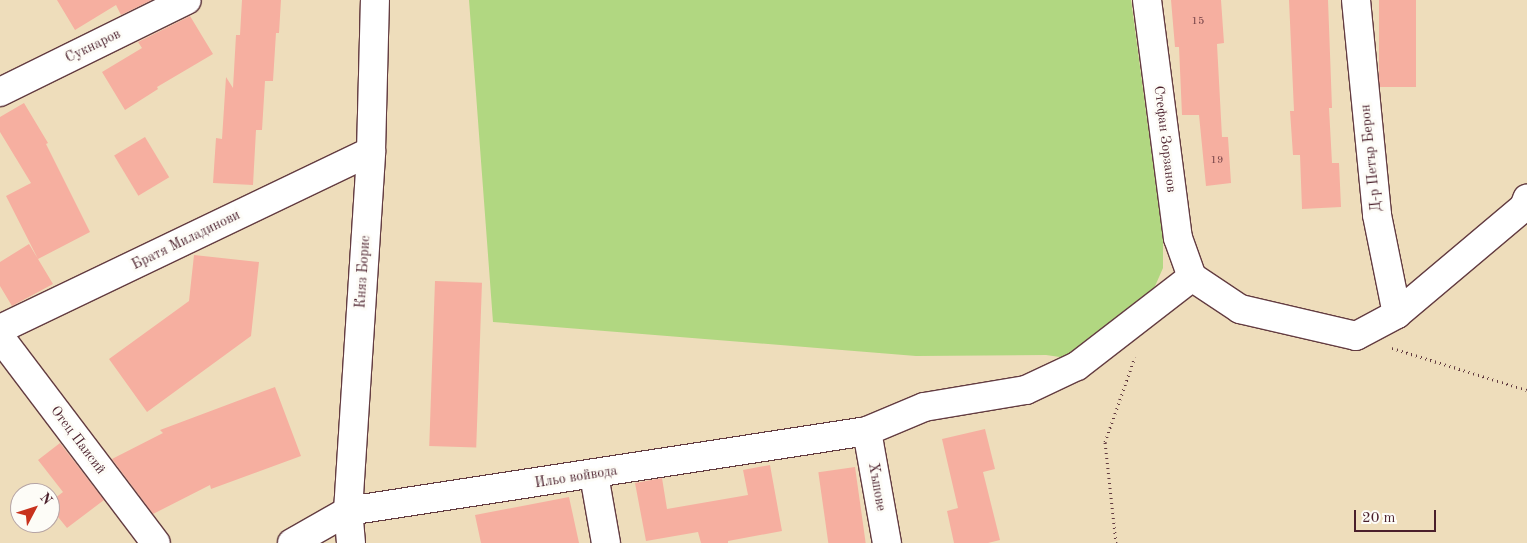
<!DOCTYPE html>
<meta charset="utf-8">
<style>
body{margin:0}
#map{position:relative;width:1527px;height:543px;overflow:hidden;background:#edb;font-family:"Old Standard TT",serif}
div>[style]{position:absolute}
[style*='--x']{left:calc(var(--x)*1px);top:calc(var(--y)*1px);width:calc(var(--w)*1px);rotate:calc(var(--a)*1deg)}
.green>*{inset:0;background:#b1d781}
.building>*{inset:0;background:#f6afa0;transform-origin:0 0}
.path>*{height:3px;margin-top:-1.5px;transform-origin:0;background:repeating-linear-gradient(90deg,#633c41 0 1px,transparent 0 5px)}
.roads{filter:drop-shadow(1px 0 #633c41) drop-shadow(-1px 0 #633c41) drop-shadow(0 1px #633c41) drop-shadow(0 -1px #633c41)}
.minor>*{height:28px;margin:-14px;padding:0 14px;transform-origin:14px;border-radius:14px;background:#fff}
.tertiary>*{height:28px;margin:-14px;padding:0 14px;transform-origin:14px;border-radius:14px;background:#fff}
span{translate:-50% -50%;white-space:nowrap;text-align:center;line-height:1.15;-webkit-text-stroke:5px #fdfcf7;paint-order:stroke}
.number-label{font-size:11px;color:#754348}
.number-label span{-webkit-text-stroke-width:0}
.street-label{font-size:14px;color:#4a1f2b}
.north{position:absolute;left:10px;top:483px;width:50px;height:50px;box-sizing:border-box;background:#fdfcf7;border:1px solid #b5a4a5;border-radius:50%;rotate:50deg;font-size:14px;font-weight:700;line-height:20px;text-align:center;color:#4a1f2b}
.north::after{content:'';display:block;margin:auto;width:18px;height:22px;background:#c8321e;clip-path:polygon(50% 0,100% 100%,50% 72%,0 100%)}
.scale{position:absolute;left:1354px;top:510px;width:82px;height:22px;box-sizing:border-box;border:2px solid #4a1f2b;border-top:0;padding-left:6px;font-size:15px;line-height:18px;white-space:nowrap;color:#4a1f2b;-webkit-text-stroke:4px #fdfcf7;paint-order:stroke}
</style>
<div id="map">
<div class="green">
<i style="clip-path:polygon(469px 0,1131px 0,1163px 237px,1163px 268px,1152px 293px,1067px 358px,1046px 355px,916px 356px,493px 322px)"></i>
</div>
<div class="building">
<i style="clip-path:polygon(57px 0,152px 0,121px 15px,116px 5px,75px 30px)"></i>
<i style="clip-path:polygon(242px 0,281px 0,279px 33px,276px 33px,273px 81px,265px 81px,262px 130px,256px 130px,253px 185px,213px 183px,216px 138px,222px 139px,226px 77px,233px 88px,236px 35px,240px 35px)"></i>
<i style="clip-path:polygon(1171px 0,1221px 0,1224px 43px,1217px 44px,1222px 137px,1228px 137px,1231px 183px,1206px 186px,1199px 115px,1182px 115px,1179px 47px,1175px 47px)"></i>
<i style="clip-path:polygon(1289px 0,1328px 0,1332px 108px,1329px 108px,1332px 163px,1339px 163px,1341px 207px,1302px 209px,1300px 155px,1293px 155px,1290px 111px,1294px 111px)"></i>
<i style="left:1379px;top:0;width:37px;height:87px"></i>
<i style="clip-path:polygon(190px 16px,213px 54px,157px 87px,158px 89px,125px 110px,102px 72px,142px 48px,138px 42px)"></i>
<i style="clip-path:polygon(24px 103px,48px 143px,46px 144px,90px 232px,38px 259px,53px 284px,12px 306px,0 286px,0 262px,29px 244px,38px 259px,6px 196px,31px 183px,0 132px,0 117px)"></i>
<i style="left:145px;top:137px;width:47px;height:36px;rotate:59deg"></i>
<i style="clip-path:polygon(194px 255px,259px 262px,251px 336px,147px 412px,109px 359px,189px 301px)"></i>
<i style="left:435px;top:281px;width:47px;height:165px;rotate:2deg"></i>
<i style="clip-path:polygon(275px 387px,301px 456px,211px 489px,210px 485px,153px 514px,112px 459px,163px 433px,160px 430px)"></i>
<i style="clip-path:polygon(985px 429px,995px 469px,983px 472px,1000px 540px,988px 543px,954px 543px,947px 511px,958px 508px,942px 439px)"></i>
<i style="clip-path:polygon(60px 443px,104px 500px,67px 528px,50px 507px,50px 502px,63px 492px,38px 460px)"></i>
<i style="clip-path:polygon(770px 465px,782px 531px,728px 541px,728px 543px,701px 543px,698px 532px,646px 541px,635px 483px,662px 478px,667px 509px,748px 495px,743px 470px)"></i>
<i style="left:855px;top:467px;width:77px;height:37px;rotate:82deg"></i>
<i style="clip-path:polygon(569px 497px,579px 543px,481px 543px,475px 515px)"></i>
</div>
<div class="path">
<i style="--x:1392;--y:348;--w:141;--a:17.3"></i>
<i style="--x:1116;--y:543;--w:102;--a:-96.2"></i>
<i style="--x:1105;--y:442;--w:90;--a:-70.6"></i>
</div>
<div class="roads">
<div class="minor">
<i style="--x:1147;--y:0;--w:240;--a:82.6"></i>
<i style="--x:1178;--y:238;--w:41;--a:70.3"></i>
<i style="--x:1356;--y:0;--w:216;--a:84.4"></i>
<i style="--x:1377;--y:215;--w:101;--a:78.6"></i>
<i style="--x:0;--y:92;--w:208;--a:-26.2"></i>
<i style="--x:1192;--y:277;--w:58;--a:33.7"></i>
<i style="--x:1240;--y:309;--w:119;--a:13.1"></i>
<i style="--x:1356;--y:336;--w:47;--a:-28.2"></i>
<i style="--x:1397;--y:314;--w:166;--a:-40.1"></i>
<i style="--x:1524;--y:207;--w:9;--a:-69"></i>
<i style="--x:0;--y:329;--w:411;--a:-25.6"></i>
<i style="--x:0;--y:337;--w:258;--a:52.9"></i>
<i style="--x:867;--y:431;--w:114;--a:79.9"></i>
<i style="--x:594;--y:475;--w:69;--a:80"></i>
<i style="--x:292;--y:543;--w:64;--a:-29.7"></i>
<i style="--x:348;--y:511;--w:525;--a:-8.76"></i>
<i style="--x:867;--y:431;--w:62;--a:-22.8"></i>
<i style="--x:924;--y:407;--w:103;--a:-9.5"></i>
<i style="--x:1026;--y:390;--w:56;--a:-25.2"></i>
<i style="--x:1077;--y:366;--w:145;--a:-37.7"></i>
</div>
<div class="tertiary">
<i style="--x:351;--y:543;--w:32;--a:-95"></i>
<i style="--x:348;--y:511;--w:361;--a:-86.3"></i>
<i style="--x:371;--y:151;--w:151;--a:-88.5"></i>
</div>
</div>
<div class="number-label">
<span style="left:1198px;top:22px">15</span>
<span style="left:1217px;top:161px">19</span>
</div>
<div class="street-label">
<span style="left:93px;top:46px;rotate:-26deg">Сукнаров</span>
<span style="left:1165px;top:139px;rotate:83deg">Стефан Зорзанов</span>
<span style="left:1371px;top:158px;rotate:-96deg">Д-р Петър Берон</span>
<span style="left:186px;top:240px;rotate:-26deg">Братя Миладинови</span>
<span style="left:363px;top:272px;rotate:-86deg">Княз Борис</span>
<span style="left:78px;top:440px;rotate:53deg">Отец Паисий</span>
<span style="left:576px;top:477px;rotate:-9deg">Ильо войвода</span>
<span style="left:877px;top:487px;rotate:80deg">Хъшове</span>
</div>
<div class="north">N</div>
<div class="scale">20 m</div>
</div>
